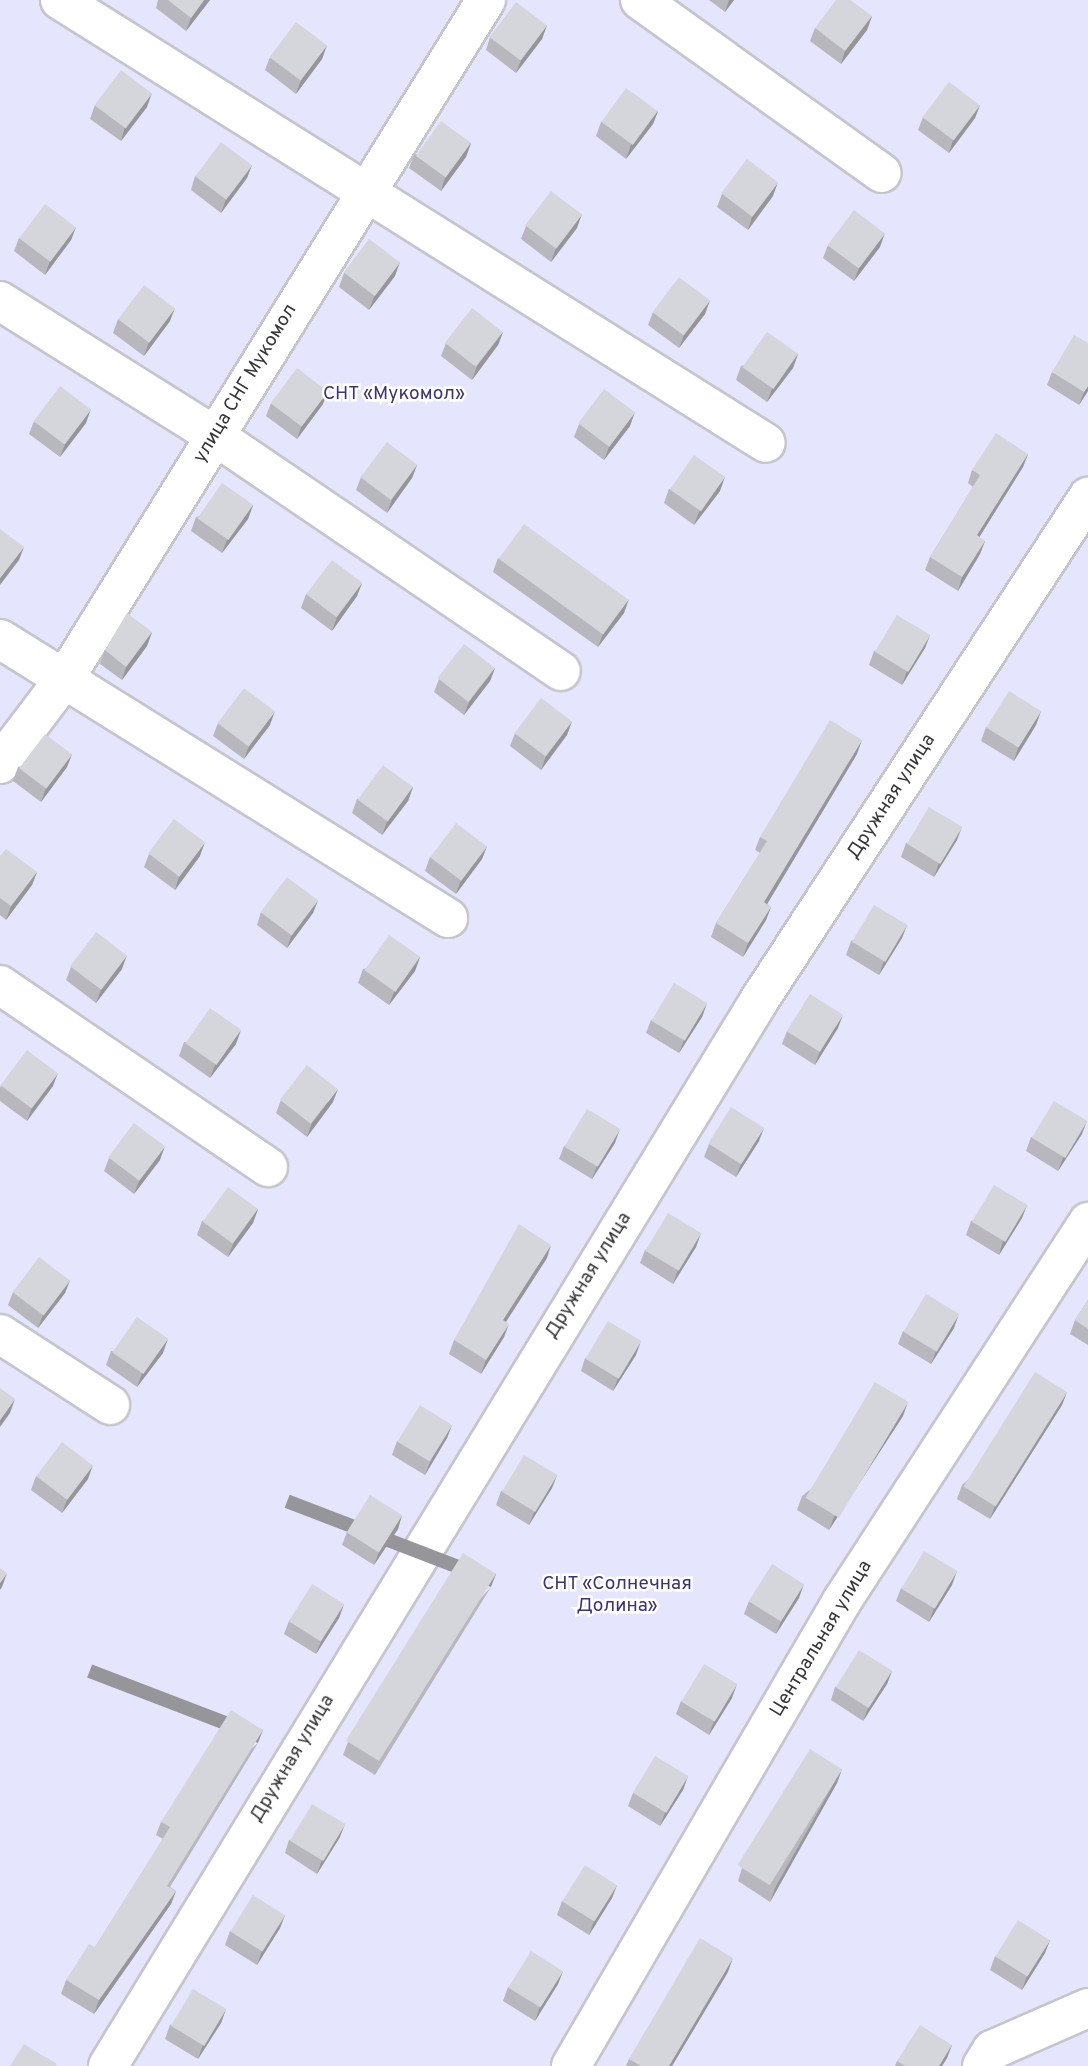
<!DOCTYPE html>
<meta charset="utf-8">
<style>
body{margin:0}
#map{position:relative;width:1088px;height:2066px;overflow:hidden;background:#f7f7fe;font-family:Overpass,sans-serif}
div>[style]{position:absolute}
[style*='--x']{left:calc(var(--x)*1px);top:calc(var(--y)*1px);width:calc(var(--w)*1px);rotate:calc(var(--a)*1deg)}
.green>*{inset:0;background:#e6e5fe;transform-origin:0 0}
.roads{filter:drop-shadow(2px 0 #c5c5cc) drop-shadow(-2px 0 #c5c5cc) drop-shadow(0 2px #c5c5cc) drop-shadow(0 -2px #c5c5cc)}
.minor>*{height:38px;margin:-19px;padding:0 19px;transform-origin:19px;border-radius:19px;background:#fff}
.wall>*{inset:0;background:#b7b7bd}
.shaded-wall>*{inset:0;background:#95959a;transform-origin:0 0}
.building>*{inset:0;background:#d5d5dc;transform-origin:0 0}
span{translate:-50% -50%;white-space:nowrap;text-align:center;line-height:1.15;-webkit-text-stroke:5px #fff;paint-order:stroke}
.street-label{font-size:19px;color:#363538}
.park-label{font-size:19px;color:#3d3569}
</style>
<div id="map">
<div class="green">
<i style="left:0;top:0;width:1088px;height:2066px"></i>
</div>
<div class="roads">
<div class="minor">
<i style="--x:60;--y:0;--w:833;--a:32.11"></i>
<i style="--x:640;--y:0;--w:297;--a:35.6"></i>
<i style="--x:0;--y:301;--w:254;--a:32.1"></i>
<i style="--x:215;--y:436;--w:418;--a:34.2"></i>
<i style="--x:0;--y:639;--w:528;--a:31.91"></i>
<i style="--x:0;--y:764;--w:108;--a:-52.9"></i>
<i style="--x:65;--y:678;--w:798;--a:-58.16"></i>
<i style="--x:0;--y:985;--w:324;--a:34.2"></i>
<i style="--x:0;--y:1334;--w:131;--a:32.8"></i>
<i style="--x:108;--y:2066;--w:1250;--a:-58.57"></i>
<i style="--x:760;--y:999;--w:600;--a:-56.84"></i>
<i style="--x:571;--y:2066;--w:538;--a:-59.77"></i>
<i style="--x:842;--y:1601;--w:452;--a:-57"></i>
<i style="--x:982;--y:2066;--w:19;--a:-58"></i>
<i style="--x:992;--y:2050;--w:105;--a:-23.6"></i>
</div>
</div>
<div class="wall">
<i style="clip-path:polygon(158px 0,210px 0,186px 31px,156px 8px)"></i>
<i style="clip-path:polygon(709px 0,734px 0,725px 12px)"></i>
<i style="clip-path:polygon(872px 16px,867px 30px,841px 64px,810px 41px,815px 28px)"></i>
<i style="clip-path:polygon(547px 25px,542px 39px,516px 73px,486px 50px,490px 37px)"></i>
<i style="clip-path:polygon(327px 45px,322px 59px,296px 94px,265px 70px,270px 57px)"></i>
<i style="clip-path:polygon(95px 105px,147px 107px,121px 141px,90px 119px)"></i>
<i style="clip-path:polygon(980px 105px,975px 118px,949px 153px,918px 130px,923px 117px)"></i>
<i style="clip-path:polygon(658px 111px,653px 124px,626px 159px,596px 136px,601px 122px)"></i>
<i style="clip-path:polygon(471px 143px,466px 157px,441px 191px,409px 168px,414px 155px)"></i>
<i style="clip-path:polygon(252px 165px,247px 178px,221px 213px,191px 190px,195px 176px)"></i>
<i style="clip-path:polygon(722px 194px,773px 196px,748px 230px,717px 207px)"></i>
<i style="clip-path:polygon(526px 226px,577px 228px,551px 262px,521px 239px)"></i>
<i style="clip-path:polygon(76px 227px,71px 240px,45px 275px,14px 251px,19px 238px)"></i>
<i style="clip-path:polygon(828px 245px,880px 247px,854px 281px,823px 258px)"></i>
<i style="clip-path:polygon(344px 273px,395px 276px,369px 310px,339px 287px)"></i>
<i style="clip-path:polygon(710px 300px,705px 314px,679px 348px,648px 325px,653px 312px)"></i>
<i style="clip-path:polygon(118px 319px,170px 321px,144px 356px,113px 333px)"></i>
<i style="clip-path:polygon(503px 332px,498px 345px,472px 380px,441px 356px,446px 343px)"></i>
<i style="clip-path:polygon(798px 354px,793px 368px,767px 402px,736px 380px,741px 366px)"></i>
<i style="clip-path:polygon(1052px 372px,1088px 391px,1079px 405px,1047px 385px)"></i>
<i style="clip-path:polygon(271px 403px,323px 404px,297px 439px,266px 416px)"></i>
<i style="clip-path:polygon(34px 421px,86px 423px,60px 457px,29px 434px)"></i>
<i style="clip-path:polygon(579px 424px,630px 426px,604px 460px,574px 437px)"></i>
<i style="clip-path:polygon(1028px 454px,1023px 467px,979px 537px,985px 541px,980px 554px,958px 591px,925px 570px,930px 557px,973px 487px,968px 483px,972px 470px)"></i>
<i style="clip-path:polygon(417px 465px,412px 478px,387px 513px,356px 490px,361px 477px)"></i>
<i style="clip-path:polygon(669px 489px,720px 491px,694px 525px,664px 503px)"></i>
<i style="clip-path:polygon(253px 505px,248px 519px,222px 553px,191px 531px,196px 517px)"></i>
<i style="clip-path:polygon(498px 558px,624px 613px,598px 647px,493px 572px)"></i>
<i style="clip-path:polygon(362px 583px,357px 596px,332px 631px,301px 608px,306px 594px)"></i>
<i style="clip-path:polygon(152px 632px,147px 646px,122px 680px,100px 664px,105px 650px)"></i>
<i style="clip-path:polygon(930px 635px,925px 648px,902px 685px,869px 665px,874px 651px)"></i>
<i style="clip-path:polygon(495px 668px,490px 681px,464px 715px,434px 692px,439px 679px)"></i>
<i style="clip-path:polygon(1041px 711px,1036px 725px,1014px 761px,981px 741px,986px 727px)"></i>
<i style="clip-path:polygon(572px 721px,567px 735px,541px 770px,510px 746px,515px 733px)"></i>
<i style="clip-path:polygon(218px 723px,270px 725px,244px 759px,213px 736px)"></i>
<i style="clip-path:polygon(72px 754px,67px 767px,41px 802px,13px 781px,18px 767px)"></i>
<i style="clip-path:polygon(857px 754px,767px 904px,771px 907px,766px 920px,743px 957px,711px 937px,716px 923px,760px 853px,755px 850px,760px 837px)"></i>
<i style="clip-path:polygon(413px 787px,408px 801px,382px 835px,352px 813px,357px 799px)"></i>
<i style="clip-path:polygon(957px 840px,934px 877px,901px 857px,906px 843px)"></i>
<i style="clip-path:polygon(487px 846px,482px 859px,456px 894px,425px 871px,430px 857px)"></i>
<i style="clip-path:polygon(149px 854px,200px 856px,175px 890px,144px 867px)"></i>
<i style="clip-path:polygon(0 856px,37px 872px,32px 885px,6px 920px,0 915px)"></i>
<i style="clip-path:polygon(318px 900px,313px 913px,287px 948px,257px 925px,261px 912px)"></i>
<i style="clip-path:polygon(907px 925px,902px 938px,879px 975px,846px 955px,851px 941px)"></i>
<i style="clip-path:polygon(420px 957px,415px 971px,389px 1005px,358px 983px,363px 969px)"></i>
<i style="clip-path:polygon(71px 967px,122px 969px,96px 1003px,66px 980px)"></i>
<i style="clip-path:polygon(707px 1003px,702px 1017px,679px 1053px,646px 1033px,651px 1020px)"></i>
<i style="clip-path:polygon(838px 1028px,815px 1065px,782px 1044px,787px 1031px)"></i>
<i style="clip-path:polygon(184px 1042px,236px 1044px,210px 1078px,179px 1056px)"></i>
<i style="clip-path:polygon(1px 1085px,53px 1086px,27px 1121px,0 1101px,0 1088px)"></i>
<i style="clip-path:polygon(281px 1100px,333px 1102px,307px 1137px,276px 1113px)"></i>
<i style="clip-path:polygon(1082px 1134px,1058px 1171px,1026px 1151px,1031px 1137px)"></i>
<i style="clip-path:polygon(759px 1141px,736px 1177px,704px 1157px,709px 1144px)"></i>
<i style="clip-path:polygon(615px 1143px,592px 1179px,559px 1159px,564px 1146px)"></i>
<i style="clip-path:polygon(109px 1158px,160px 1160px,134px 1194px,104px 1171px)"></i>
<i style="clip-path:polygon(1027px 1205px,1022px 1218px,999px 1255px,966px 1235px,971px 1221px)"></i>
<i style="clip-path:polygon(258px 1209px,253px 1223px,228px 1257px,197px 1235px,202px 1221px)"></i>
<i style="clip-path:polygon(701px 1233px,696px 1247px,673px 1284px,640px 1263px,645px 1250px)"></i>
<i style="clip-path:polygon(547px 1258px,506px 1322px,504px 1337px,481px 1374px,449px 1354px,454px 1340px)"></i>
<i style="clip-path:polygon(70px 1280px,65px 1293px,38px 1328px,8px 1305px,13px 1292px)"></i>
<i style="clip-path:polygon(1088px 1300px,1088px 1345px,1070px 1334px,1075px 1320px)"></i>
<i style="clip-path:polygon(954px 1328px,931px 1364px,898px 1344px,903px 1331px)"></i>
<i style="clip-path:polygon(111px 1351px,163px 1353px,137px 1387px,106px 1365px)"></i>
<i style="clip-path:polygon(636px 1355px,613px 1391px,581px 1371px,585px 1358px)"></i>
<i style="clip-path:polygon(1067px 1392px,1062px 1405px,990px 1519px,957px 1499px,962px 1485px)"></i>
<i style="clip-path:polygon(903px 1416px,829px 1530px,797px 1510px,802px 1496px)"></i>
<i style="clip-path:polygon(452px 1425px,447px 1438px,425px 1475px,392px 1455px,397px 1441px)"></i>
<i style="clip-path:polygon(557px 1475px,552px 1488px,529px 1525px,496px 1505px,501px 1491px)"></i>
<i style="clip-path:polygon(36px 1476px,88px 1479px,62px 1513px,31px 1490px)"></i>
<i style="clip-path:polygon(402px 1515px,398px 1529px,374px 1565px,342px 1545px,347px 1532px)"></i>
<i style="clip-path:polygon(952px 1585px,929px 1622px,896px 1601px,901px 1588px)"></i>
<i style="clip-path:polygon(491px 1587px,375px 1775px,343px 1755px,348px 1742px)"></i>
<i style="clip-path:polygon(799px 1598px,776px 1634px,744px 1614px,749px 1601px)"></i>
<i style="clip-path:polygon(344px 1604px,339px 1618px,316px 1654px,284px 1634px,289px 1621px)"></i>
<i style="clip-path:polygon(892px 1671px,887px 1684px,863px 1721px,831px 1700px,835px 1687px)"></i>
<i style="clip-path:polygon(732px 1698px,709px 1735px,676px 1714px,681px 1701px)"></i>
<i style="clip-path:polygon(258px 1743px,170px 1887px,176px 1891px,171px 1904px,94px 2014px,61px 1994px,66px 1980px,95px 1947px,163px 1839px,156px 1835px,161px 1822px)"></i>
<i style="clip-path:polygon(842px 1769px,837px 1783px,770px 1902px,738px 1881px,742px 1868px)"></i>
<i style="clip-path:polygon(688px 1776px,683px 1790px,660px 1826px,628px 1806px,633px 1793px)"></i>
<i style="clip-path:polygon(340px 1837px,317px 1874px,285px 1853px,289px 1840px)"></i>
<i style="clip-path:polygon(617px 1885px,612px 1898px,589px 1935px,557px 1915px,562px 1901px)"></i>
<i style="clip-path:polygon(285px 1915px,280px 1928px,257px 1965px,225px 1945px,230px 1931px)"></i>
<i style="clip-path:polygon(1050px 1940px,1045px 1953px,1022px 1990px,990px 1970px,995px 1956px)"></i>
<i style="clip-path:polygon(563px 1971px,558px 1984px,535px 2021px,503px 2001px,508px 1987px)"></i>
<i style="clip-path:polygon(728px 1972px,672px 2066px,626px 2066px,629px 2059px)"></i>
<i style="clip-path:polygon(226px 2009px,221px 2023px,198px 2059px,165px 2039px,170px 2025px)"></i>
<i style="clip-path:polygon(952px 2045px,947px 2058px,942px 2066px,895px 2066px,897px 2061px)"></i>
</div>
<div class="shaded-wall">
<i style="clip-path:polygon(204px 0,210px 0,186px 31px,191px 18px)"></i>
<i style="clip-path:polygon(729px 0,734px 0,725px 12px)"></i>
<i style="clip-path:polygon(872px 16px,867px 30px,841px 64px,845px 51px)"></i>
<i style="clip-path:polygon(547px 25px,542px 39px,516px 73px,521px 60px)"></i>
<i style="clip-path:polygon(327px 45px,322px 59px,296px 94px,301px 80px)"></i>
<i style="clip-path:polygon(152px 93px,147px 107px,121px 141px,125px 127px)"></i>
<i style="clip-path:polygon(980px 105px,975px 118px,949px 153px,953px 140px)"></i>
<i style="clip-path:polygon(658px 111px,653px 124px,626px 159px,631px 145px)"></i>
<i style="clip-path:polygon(471px 143px,466px 157px,441px 191px,445px 178px)"></i>
<i style="clip-path:polygon(252px 165px,247px 178px,221px 213px,226px 199px)"></i>
<i style="clip-path:polygon(778px 182px,773px 196px,748px 230px,752px 217px)"></i>
<i style="clip-path:polygon(582px 214px,577px 228px,551px 262px,556px 248px)"></i>
<i style="clip-path:polygon(76px 227px,71px 240px,45px 275px,50px 261px)"></i>
<i style="clip-path:polygon(885px 233px,880px 247px,854px 281px,859px 268px)"></i>
<i style="clip-path:polygon(400px 262px,395px 276px,369px 310px,374px 297px)"></i>
<i style="clip-path:polygon(710px 300px,705px 314px,679px 348px,684px 335px)"></i>
<i style="clip-path:polygon(175px 308px,170px 321px,144px 356px,149px 342px)"></i>
<i style="clip-path:polygon(503px 332px,498px 345px,472px 380px,477px 366px)"></i>
<i style="clip-path:polygon(798px 354px,793px 368px,767px 402px,772px 389px)"></i>
<i style="clip-path:polygon(1088px 386px,1088px 391px,1079px 405px,1084px 392px)"></i>
<i style="clip-path:polygon(328px 391px,323px 404px,297px 439px,302px 425px)"></i>
<i style="clip-path:polygon(91px 409px,86px 423px,60px 457px,65px 444px)"></i>
<i style="clip-path:polygon(635px 412px,630px 426px,604px 460px,609px 447px)"></i>
<i style="clip-path:polygon(1028px 454px,1023px 467px,972px 549px,977px 535px)"></i>
<i style="clip-path:polygon(417px 465px,412px 478px,387px 513px,392px 499px)"></i>
<i style="clip-path:polygon(725px 477px,720px 491px,694px 525px,699px 512px)"></i>
<i style="clip-path:polygon(253px 505px,248px 519px,222px 553px,227px 540px)"></i>
<i style="clip-path:polygon(985px 541px,980px 554px,958px 591px,962px 577px)"></i>
<i style="clip-path:polygon(24px 547px,19px 560px,0 585px,0 578px)"></i>
<i style="clip-path:polygon(362px 583px,357px 596px,332px 631px,337px 617px)"></i>
<i style="clip-path:polygon(629px 599px,624px 613px,598px 647px,603px 634px)"></i>
<i style="clip-path:polygon(152px 632px,147px 646px,122px 680px,126px 667px)"></i>
<i style="clip-path:polygon(930px 635px,925px 648px,902px 685px,907px 671px)"></i>
<i style="clip-path:polygon(495px 668px,490px 681px,464px 715px,469px 702px)"></i>
<i style="clip-path:polygon(275px 711px,270px 725px,244px 759px,249px 746px)"></i>
<i style="clip-path:polygon(1041px 711px,1036px 725px,1014px 761px,1018px 748px)"></i>
<i style="clip-path:polygon(572px 721px,567px 735px,541px 770px,546px 756px)"></i>
<i style="clip-path:polygon(862px 740px,857px 754px,760px 916px,764px 902px)"></i>
<i style="clip-path:polygon(72px 754px,67px 767px,41px 802px,46px 788px)"></i>
<i style="clip-path:polygon(413px 787px,408px 801px,382px 835px,387px 822px)"></i>
<i style="clip-path:polygon(962px 827px,957px 840px,934px 877px,939px 863px)"></i>
<i style="clip-path:polygon(205px 842px,200px 856px,175px 890px,179px 877px)"></i>
<i style="clip-path:polygon(487px 846px,482px 859px,456px 894px,461px 880px)"></i>
<i style="clip-path:polygon(37px 872px,32px 885px,6px 920px,11px 906px)"></i>
<i style="clip-path:polygon(318px 900px,313px 913px,287px 948px,292px 934px)"></i>
<i style="clip-path:polygon(771px 907px,766px 920px,743px 957px,748px 943px)"></i>
<i style="clip-path:polygon(907px 925px,902px 938px,879px 975px,884px 961px)"></i>
<i style="clip-path:polygon(127px 955px,122px 969px,96px 1003px,101px 990px)"></i>
<i style="clip-path:polygon(420px 957px,415px 971px,389px 1005px,394px 992px)"></i>
<i style="clip-path:polygon(707px 1003px,702px 1017px,679px 1053px,684px 1040px)"></i>
<i style="clip-path:polygon(843px 1015px,838px 1028px,815px 1065px,820px 1051px)"></i>
<i style="clip-path:polygon(241px 1030px,236px 1044px,210px 1078px,215px 1065px)"></i>
<i style="clip-path:polygon(58px 1073px,53px 1086px,27px 1121px,32px 1107px)"></i>
<i style="clip-path:polygon(338px 1089px,333px 1102px,307px 1137px,312px 1123px)"></i>
<i style="clip-path:polygon(1087px 1121px,1082px 1134px,1058px 1171px,1063px 1158px)"></i>
<i style="clip-path:polygon(764px 1128px,759px 1141px,736px 1177px,741px 1164px)"></i>
<i style="clip-path:polygon(620px 1129px,615px 1143px,592px 1179px,597px 1166px)"></i>
<i style="clip-path:polygon(165px 1146px,160px 1160px,134px 1194px,139px 1181px)"></i>
<i style="clip-path:polygon(1027px 1205px,1022px 1218px,999px 1255px,1003px 1241px)"></i>
<i style="clip-path:polygon(258px 1209px,253px 1223px,228px 1257px,233px 1244px)"></i>
<i style="clip-path:polygon(701px 1233px,696px 1247px,673px 1284px,678px 1270px)"></i>
<i style="clip-path:polygon(551px 1245px,547px 1258px,498px 1334px,503px 1320px)"></i>
<i style="clip-path:polygon(70px 1280px,65px 1293px,38px 1328px,43px 1315px)"></i>
<i style="clip-path:polygon(959px 1314px,954px 1328px,931px 1364px,936px 1351px)"></i>
<i style="clip-path:polygon(509px 1324px,504px 1337px,481px 1374px,486px 1360px)"></i>
<i style="clip-path:polygon(168px 1339px,163px 1353px,137px 1387px,142px 1374px)"></i>
<i style="clip-path:polygon(641px 1341px,636px 1355px,613px 1391px,618px 1378px)"></i>
<i style="clip-path:polygon(1067px 1392px,1062px 1405px,990px 1519px,995px 1506px)"></i>
<i style="clip-path:polygon(15px 1399px,10px 1413px,0 1427px,0 1420px)"></i>
<i style="clip-path:polygon(908px 1402px,903px 1416px,829px 1530px,834px 1517px)"></i>
<i style="clip-path:polygon(452px 1425px,447px 1438px,425px 1475px,430px 1462px)"></i>
<i style="clip-path:polygon(93px 1465px,88px 1479px,62px 1513px,67px 1500px)"></i>
<i style="clip-path:polygon(557px 1475px,552px 1488px,529px 1525px,534px 1512px)"></i>
<i style="clip-path:polygon(402px 1515px,398px 1529px,374px 1565px,379px 1552px)"></i>
<i style="clip-path:polygon(957px 1571px,952px 1585px,929px 1622px,934px 1608px)"></i>
<i style="clip-path:polygon(7px 1573px,2px 1587px,0 1590px,0 1583px)"></i>
<i style="left:496px;top:1574px;width:14px;height:221px;rotate:111deg"></i>
<i style="clip-path:polygon(804px 1584px,799px 1598px,776px 1634px,781px 1621px)"></i>
<i style="clip-path:polygon(344px 1604px,339px 1618px,316px 1654px,321px 1641px)"></i>
<i style="clip-path:polygon(892px 1671px,887px 1684px,863px 1721px,868px 1708px)"></i>
<i style="clip-path:polygon(737px 1684px,732px 1698px,709px 1735px,714px 1721px)"></i>
<i style="left:263px;top:1730px;width:14px;height:183px;rotate:111deg"></i>
<i style="clip-path:polygon(842px 1769px,837px 1783px,770px 1902px,775px 1888px)"></i>
<i style="clip-path:polygon(688px 1776px,683px 1790px,660px 1826px,665px 1813px)"></i>
<i style="clip-path:polygon(345px 1824px,340px 1837px,317px 1874px,322px 1860px)"></i>
<i style="clip-path:polygon(617px 1885px,612px 1898px,589px 1935px,594px 1921px)"></i>
<i style="clip-path:polygon(176px 1891px,171px 1904px,94px 2014px,99px 2000px)"></i>
<i style="clip-path:polygon(285px 1915px,280px 1928px,257px 1965px,262px 1951px)"></i>
<i style="clip-path:polygon(1050px 1940px,1045px 1953px,1022px 1990px,1027px 1976px)"></i>
<i style="clip-path:polygon(733px 1958px,728px 1972px,672px 2066px,669px 2066px)"></i>
<i style="clip-path:polygon(563px 1971px,558px 1984px,535px 2021px,540px 2007px)"></i>
<i style="clip-path:polygon(226px 2009px,221px 2023px,198px 2059px,203px 2045px)"></i>
<i style="clip-path:polygon(952px 2045px,947px 2058px,942px 2066px,939px 2066px)"></i>
</div>
<div class="building">
<i style="clip-path:polygon(168px 0,204px 0,191px 18px)"></i>
<i style="clip-path:polygon(836px 0,850px 0,872px 16px,845px 51px,815px 28px)"></i>
<i style="left:516px;top:2px;width:39px;height:44px;rotate:37deg"></i>
<i style="left:296px;top:22px;width:39px;height:44px;rotate:37deg"></i>
<i style="left:121px;top:70px;width:39px;height:44px;rotate:37deg"></i>
<i style="left:949px;top:82px;width:39px;height:44px;rotate:37deg"></i>
<i style="left:626px;top:88px;width:39px;height:42px;rotate:36deg"></i>
<i style="left:441px;top:121px;width:37px;height:43px;rotate:36deg"></i>
<i style="left:221px;top:142px;width:39px;height:43px;rotate:37deg"></i>
<i style="left:747px;top:159px;width:39px;height:43px;rotate:37deg"></i>
<i style="left:551px;top:191px;width:39px;height:43px;rotate:37deg"></i>
<i style="left:45px;top:204px;width:39px;height:43px;rotate:37deg"></i>
<i style="left:854px;top:210px;width:39px;height:44px;rotate:37deg"></i>
<i style="left:369px;top:239px;width:39px;height:42px;rotate:37deg"></i>
<i style="left:679px;top:277px;width:39px;height:44px;rotate:37deg"></i>
<i style="left:144px;top:285px;width:39px;height:43px;rotate:37deg"></i>
<i style="left:472px;top:308px;width:39px;height:44px;rotate:38deg"></i>
<i style="left:767px;top:332px;width:38px;height:43px;rotate:35deg"></i>
<i style="clip-path:polygon(1074px 335px,1088px 343px,1088px 386px,1084px 392px,1052px 372px)"></i>
<i style="left:297px;top:368px;width:39px;height:44px;rotate:37deg"></i>
<i style="left:60px;top:386px;width:39px;height:44px;rotate:37deg"></i>
<i style="left:604px;top:389px;width:39px;height:43px;rotate:37deg"></i>
<i style="clip-path:polygon(996px 433px,1028px 454px,977px 535px,985px 541px,962px 577px,930px 557px,980px 475px,972px 470px)"></i>
<i style="left:387px;top:442px;width:38px;height:44px;rotate:37deg"></i>
<i style="left:694px;top:455px;width:38px;height:42px;rotate:35deg"></i>
<i style="left:222px;top:483px;width:38px;height:43px;rotate:35deg"></i>
<i style="left:524px;top:524px;width:129px;height:43px;rotate:36deg"></i>
<i style="clip-path:polygon(0 529px,24px 547px,0 578px)"></i>
<i style="left:332px;top:560px;width:38px;height:43px;rotate:37deg"></i>
<i style="clip-path:polygon(127px 613px,152px 632px,126px 667px,105px 650px)"></i>
<i style="left:897px;top:615px;width:39px;height:43px;rotate:31deg"></i>
<i style="left:464px;top:644px;width:39px;height:43px;rotate:38deg"></i>
<i style="left:244px;top:688px;width:39px;height:44px;rotate:37deg"></i>
<i style="left:1009px;top:691px;width:38px;height:43px;rotate:32deg"></i>
<i style="left:541px;top:698px;width:39px;height:44px;rotate:37deg"></i>
<i style="clip-path:polygon(830px 720px,862px 740px,764px 902px,771px 907px,748px 943px,716px 923px,767px 841px,760px 837px)"></i>
<i style="left:45px;top:734px;width:34px;height:43px;rotate:37deg"></i>
<i style="left:383px;top:765px;width:37px;height:43px;rotate:36deg"></i>
<i style="left:929px;top:807px;width:39px;height:43px;rotate:31deg"></i>
<i style="left:174px;top:819px;width:39px;height:43px;rotate:37deg"></i>
<i style="left:456px;top:823px;width:39px;height:43px;rotate:37deg"></i>
<i style="clip-path:polygon(6px 849px,37px 872px,11px 906px,0 898px,0 856px)"></i>
<i style="left:287px;top:877px;width:39px;height:44px;rotate:37deg"></i>
<i style="left:874px;top:905px;width:39px;height:43px;rotate:31deg"></i>
<i style="left:96px;top:932px;width:39px;height:43px;rotate:37deg"></i>
<i style="left:389px;top:935px;width:38px;height:43px;rotate:35deg"></i>
<i style="left:674px;top:983px;width:39px;height:44px;rotate:31deg"></i>
<i style="left:810px;top:994px;width:39px;height:44px;rotate:32deg"></i>
<i style="left:210px;top:1008px;width:38px;height:43px;rotate:35deg"></i>
<i style="left:27px;top:1050px;width:39px;height:44px;rotate:37deg"></i>
<i style="left:307px;top:1065px;width:39px;height:44px;rotate:38deg"></i>
<i style="left:1054px;top:1101px;width:39px;height:43px;rotate:31deg"></i>
<i style="left:731px;top:1107px;width:39px;height:43px;rotate:32deg"></i>
<i style="left:587px;top:1109px;width:39px;height:44px;rotate:31deg"></i>
<i style="left:134px;top:1123px;width:39px;height:43px;rotate:37deg"></i>
<i style="left:994px;top:1185px;width:39px;height:43px;rotate:31deg"></i>
<i style="left:228px;top:1187px;width:37px;height:43px;rotate:36deg"></i>
<i style="left:668px;top:1213px;width:39px;height:44px;rotate:31deg"></i>
<i style="clip-path:polygon(519px 1224px,551px 1245px,503px 1320px,509px 1324px,486px 1360px,454px 1340px)"></i>
<i style="left:39px;top:1257px;width:39px;height:44px;rotate:37deg"></i>
<i style="left:926px;top:1294px;width:39px;height:44px;rotate:31deg"></i>
<i style="clip-path:polygon(1088px 1300px,1088px 1329px,1075px 1320px)"></i>
<i style="left:137px;top:1317px;width:38px;height:43px;rotate:35deg"></i>
<i style="left:608px;top:1321px;width:39px;height:44px;rotate:31deg"></i>
<i style="left:1035px;top:1372px;width:38px;height:135px;rotate:32deg"></i>
<i style="left:875px;top:1382px;width:39px;height:135px;rotate:31deg"></i>
<i style="clip-path:polygon(0 1388px,15px 1399px,0 1420px)"></i>
<i style="left:420px;top:1405px;width:38px;height:43px;rotate:32deg"></i>
<i style="left:62px;top:1442px;width:39px;height:43px;rotate:37deg"></i>
<i style="left:524px;top:1455px;width:39px;height:43px;rotate:31deg"></i>
<i style="left:370px;top:1495px;width:38px;height:44px;rotate:32deg"></i>
<i style="left:924px;top:1551px;width:39px;height:44px;rotate:31deg"></i>
<i style="left:463px;top:1553px;width:39px;height:221px;rotate:32deg"></i>
<i style="left:772px;top:1564px;width:38px;height:44px;rotate:32deg"></i>
<i style="clip-path:polygon(0 1568px,7px 1573px,0 1583px)"></i>
<i style="left:312px;top:1584px;width:38px;height:44px;rotate:32deg"></i>
<i style="left:859px;top:1650px;width:39px;height:44px;rotate:32deg"></i>
<i style="left:704px;top:1664px;width:39px;height:44px;rotate:31deg"></i>
<i style="clip-path:polygon(231px 1710px,263px 1730px,167px 1886px,176px 1891px,99px 2000px,66px 1980px,89px 1944px,95px 1947px,170px 1827px,161px 1822px)"></i>
<i style="left:810px;top:1749px;width:38px;height:137px;rotate:32deg"></i>
<i style="left:655px;top:1756px;width:39px;height:43px;rotate:31deg"></i>
<i style="left:312px;top:1804px;width:39px;height:43px;rotate:31deg"></i>
<i style="left:585px;top:1865px;width:38px;height:43px;rotate:32deg"></i>
<i style="left:253px;top:1895px;width:38px;height:43px;rotate:32deg"></i>
<i style="left:1018px;top:1920px;width:38px;height:43px;rotate:32deg"></i>
<i style="clip-path:polygon(700px 1938px,733px 1958px,669px 2066px,641px 2066px,629px 2059px)"></i>
<i style="left:531px;top:1951px;width:38px;height:43px;rotate:32deg"></i>
<i style="left:193px;top:1989px;width:39px;height:43px;rotate:31deg"></i>
<i style="clip-path:polygon(920px 2025px,952px 2045px,939px 2066px,905px 2066px,897px 2061px)"></i>
<i style="clip-path:polygon(24px 2044px,57px 2064px,56px 2066px,10px 2066px)"></i>
</div>
<div class="street-label">
<span style="left:246px;top:384px;rotate:-59deg">улица СНГ Мукомол</span>
<span style="left:892px;top:797px;rotate:-57deg">Дружная улица</span>
<span style="left:589px;top:1276px;rotate:-58deg">Дружная улица</span>
<span style="left:822px;top:1639px;rotate:-59deg">Центральная улица</span>
<span style="left:293px;top:1759px;rotate:-59deg">Дружная улица</span>
</div>
<div class="park-label">
<span style="left:394px;top:395px">СНТ «Мукомол»</span>
<span style="left:617px;top:1596px">СНТ «Солнечная<br>Долина»</span>
</div>
</div>
